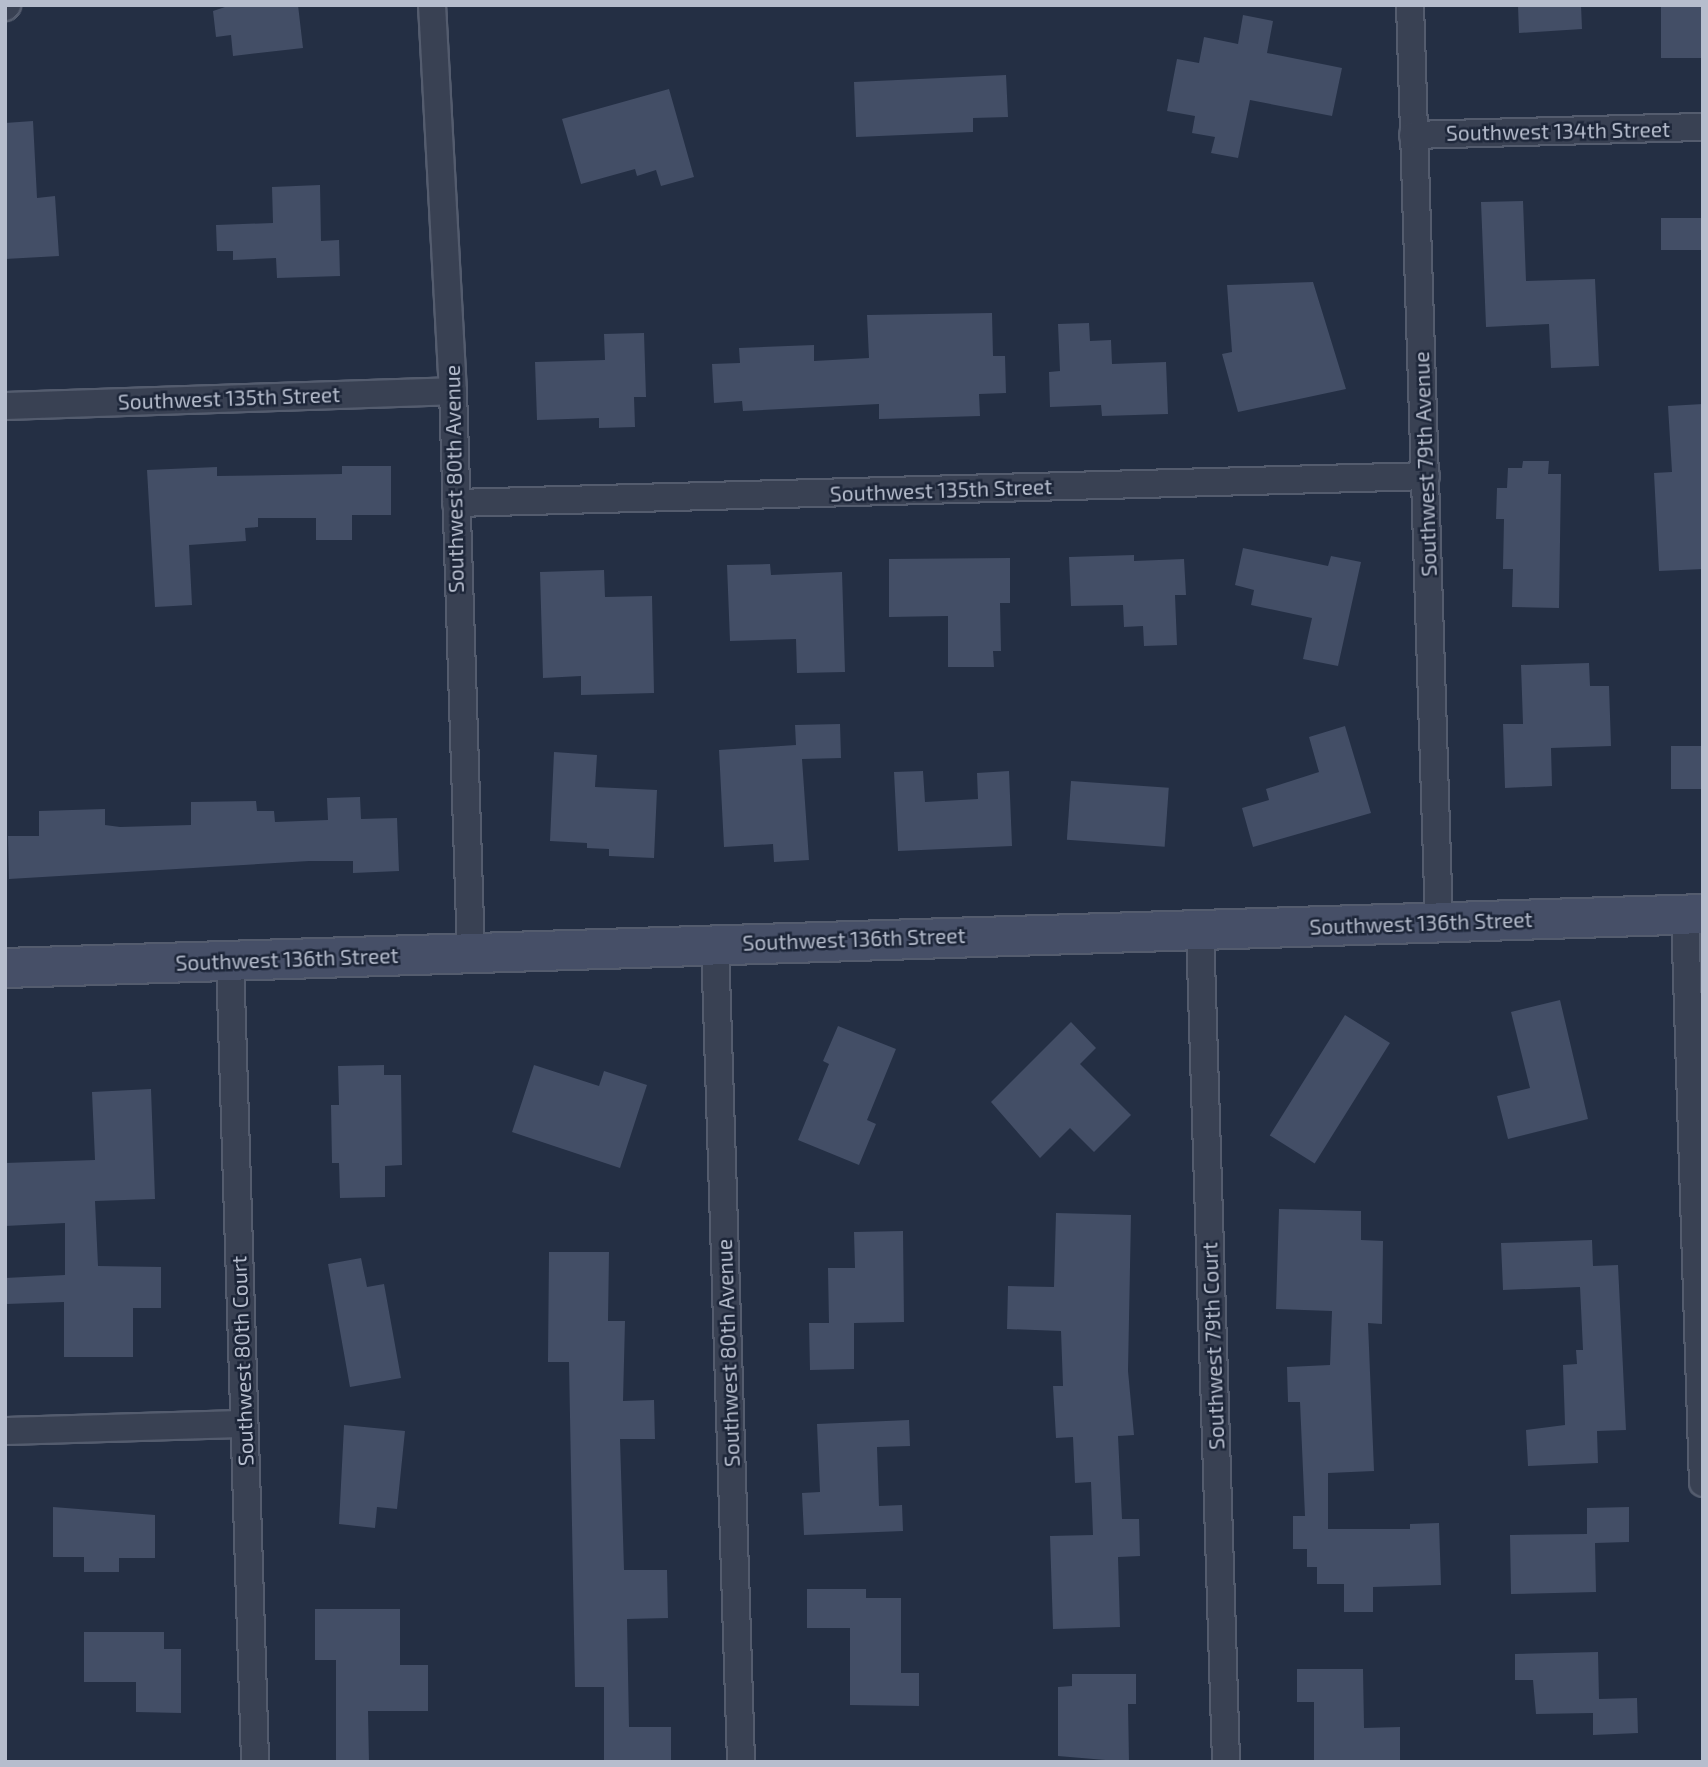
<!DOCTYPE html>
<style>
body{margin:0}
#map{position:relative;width:1708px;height:1767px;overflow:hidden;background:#242f44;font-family:"Exo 2",sans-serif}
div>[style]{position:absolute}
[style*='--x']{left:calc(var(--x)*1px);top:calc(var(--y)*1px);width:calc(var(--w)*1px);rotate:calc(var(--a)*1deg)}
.building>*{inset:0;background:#434e66;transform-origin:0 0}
.roads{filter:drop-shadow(2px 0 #545c6e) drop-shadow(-2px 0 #545c6e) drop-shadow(0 2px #545c6e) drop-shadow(0 -2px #545c6e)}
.street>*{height:26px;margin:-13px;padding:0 13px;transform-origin:13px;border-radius:13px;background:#394153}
.secondary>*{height:38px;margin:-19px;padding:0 19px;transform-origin:19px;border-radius:19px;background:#464f67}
span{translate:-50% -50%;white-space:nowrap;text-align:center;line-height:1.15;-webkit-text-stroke:5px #1d2639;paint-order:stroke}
.street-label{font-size:21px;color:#b6bdcd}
.frame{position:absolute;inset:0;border:7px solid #b6bdcd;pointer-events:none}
</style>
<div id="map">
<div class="building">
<i style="clip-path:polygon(231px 5px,298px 5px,303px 48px,233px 56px,231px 35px,216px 37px,213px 11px)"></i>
<i style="clip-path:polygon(1518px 5px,1581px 5px,1582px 29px,1519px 33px)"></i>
<i style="left:1661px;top:5px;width:42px;height:53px"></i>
<i style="clip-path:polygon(1243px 15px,1273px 21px,1267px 53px,1342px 68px,1332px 116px,1250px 100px,1238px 158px,1211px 153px,1215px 137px,1192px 133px,1195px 116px,1167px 111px,1177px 59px,1199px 63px,1204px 37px,1238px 44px)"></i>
<i style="clip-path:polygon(1006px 75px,1008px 117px,973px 118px,973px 132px,856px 137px,854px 82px)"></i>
<i style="clip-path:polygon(669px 89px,694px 177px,661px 186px,656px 170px,637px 176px,635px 169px,581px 184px,562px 119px)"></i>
<i style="clip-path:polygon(33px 121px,37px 198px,55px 196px,59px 256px,5px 259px,5px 123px)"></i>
<i style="clip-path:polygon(320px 185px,321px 241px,339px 240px,340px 276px,277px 278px,276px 258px,233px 260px,233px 251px,217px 251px,216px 225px,273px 223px,272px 187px)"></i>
<i style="clip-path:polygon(1523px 201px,1526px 281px,1595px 279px,1599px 366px,1551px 368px,1549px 324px,1486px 327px,1481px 202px)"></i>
<i style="left:1703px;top:218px;width:32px;height:42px;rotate:90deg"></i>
<i style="clip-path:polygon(1313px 282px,1346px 389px,1238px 412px,1222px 354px,1232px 352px,1227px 285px)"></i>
<i style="clip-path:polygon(992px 313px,993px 356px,1005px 356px,1006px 393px,979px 394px,980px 416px,879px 419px,879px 404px,743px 411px,742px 401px,714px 403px,712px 364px,740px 363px,739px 348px,814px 345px,814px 361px,869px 358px,867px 315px)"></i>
<i style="clip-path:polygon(1089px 323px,1090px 341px,1111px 340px,1112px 364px,1166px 362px,1168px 414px,1102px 416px,1101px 405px,1050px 407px,1049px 372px,1060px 371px,1058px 324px)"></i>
<i style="clip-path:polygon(644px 333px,646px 397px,634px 397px,635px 427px,599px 428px,599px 418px,537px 420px,535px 362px,605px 360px,604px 334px)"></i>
<i style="clip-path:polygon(1703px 404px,1703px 569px,1659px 571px,1654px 473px,1672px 472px,1668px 406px)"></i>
<i style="clip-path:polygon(1523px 461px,1549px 461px,1548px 474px,1561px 474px,1559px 608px,1512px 607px,1513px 569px,1503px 569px,1504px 519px,1496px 519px,1497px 488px,1507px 488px,1508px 468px,1522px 468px)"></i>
<i style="clip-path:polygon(342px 466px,391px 466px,391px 515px,352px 515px,352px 540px,316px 540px,316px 518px,258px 518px,258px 527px,245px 528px,246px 541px,189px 545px,192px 605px,155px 607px,147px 470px,217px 467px,217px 476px,342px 474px)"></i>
<i style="clip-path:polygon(1243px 548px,1328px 566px,1331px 556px,1361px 562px,1338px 666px,1303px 659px,1312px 618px,1251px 605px,1254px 590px,1235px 585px)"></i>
<i style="clip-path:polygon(1134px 555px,1134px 561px,1184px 559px,1186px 595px,1175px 595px,1177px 645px,1144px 646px,1143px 626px,1124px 627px,1123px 605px,1071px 606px,1069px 557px)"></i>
<i style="clip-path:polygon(1010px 558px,1010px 603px,1000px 603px,1001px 651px,993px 651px,994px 667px,948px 667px,948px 616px,889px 617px,889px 559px)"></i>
<i style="clip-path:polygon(770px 564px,771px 575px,842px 572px,845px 672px,797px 673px,796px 639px,730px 641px,727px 565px)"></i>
<i style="clip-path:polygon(604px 570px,605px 597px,652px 596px,654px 693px,581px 695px,581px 676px,543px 678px,540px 572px)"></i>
<i style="clip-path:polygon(1589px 663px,1590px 686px,1609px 686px,1611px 746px,1551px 748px,1552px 786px,1505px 788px,1503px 724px,1523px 724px,1521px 665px)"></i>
<i style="clip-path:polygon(840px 724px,841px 758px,802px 759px,809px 860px,774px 862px,773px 844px,724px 847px,719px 750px,796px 745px,795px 725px)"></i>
<i style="clip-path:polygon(1345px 726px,1371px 813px,1253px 847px,1242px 808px,1269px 800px,1266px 789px,1319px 772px,1309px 737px)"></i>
<i style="left:1703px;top:746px;width:43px;height:32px;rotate:90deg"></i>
<i style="clip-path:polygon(554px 752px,597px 755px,595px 787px,657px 790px,654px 858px,609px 856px,609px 849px,587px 848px,587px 843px,550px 841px)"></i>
<i style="clip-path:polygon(923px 771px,925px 802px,978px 799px,977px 773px,1009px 771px,1012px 846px,898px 851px,894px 772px)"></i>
<i style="left:1071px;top:781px;width:98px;height:59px;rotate:4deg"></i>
<i style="clip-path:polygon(360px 797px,361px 819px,397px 818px,399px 871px,353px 873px,353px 861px,309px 861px,9px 879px,8px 836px,39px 836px,39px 811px,105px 809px,105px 825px,120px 827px,191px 825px,191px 802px,256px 801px,257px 811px,274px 811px,275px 822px,328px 820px,327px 798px)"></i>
<i style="clip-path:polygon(1560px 1000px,1588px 1119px,1508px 1139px,1497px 1096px,1530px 1088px,1511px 1012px)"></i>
<i style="left:1345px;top:1015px;width:53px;height:142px;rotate:32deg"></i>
<i style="clip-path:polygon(1071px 1022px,1096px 1048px,1080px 1064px,1131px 1115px,1094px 1152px,1070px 1128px,1040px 1158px,991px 1102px)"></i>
<i style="clip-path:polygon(838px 1026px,896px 1049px,867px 1120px,876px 1124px,859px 1165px,798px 1140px,829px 1064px,823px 1061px)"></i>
<i style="clip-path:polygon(384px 1065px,384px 1075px,401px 1075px,402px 1165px,385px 1166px,385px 1197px,340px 1198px,339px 1163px,332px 1163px,331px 1105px,339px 1105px,338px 1066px)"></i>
<i style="clip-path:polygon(534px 1065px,599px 1086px,604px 1071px,647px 1085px,620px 1168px,512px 1132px)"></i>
<i style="clip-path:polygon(151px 1089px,155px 1199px,95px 1201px,98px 1266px,161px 1267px,161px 1308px,133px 1308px,133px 1357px,64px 1357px,64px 1302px,6px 1304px,5px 1278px,65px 1275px,65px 1223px,5px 1226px,5px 1163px,95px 1160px,92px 1092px)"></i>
<i style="clip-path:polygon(1279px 1209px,1361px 1211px,1361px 1240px,1383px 1241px,1382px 1324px,1368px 1323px,1374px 1471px,1328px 1473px,1328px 1529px,1410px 1529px,1410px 1524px,1439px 1523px,1441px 1585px,1373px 1587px,1373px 1612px,1344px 1612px,1344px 1584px,1317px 1584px,1317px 1567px,1307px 1567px,1307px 1549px,1293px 1549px,1293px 1516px,1305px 1516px,1300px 1402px,1288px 1402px,1287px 1367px,1330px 1365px,1332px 1311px,1276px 1309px)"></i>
<i style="clip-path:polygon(1056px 1213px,1131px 1215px,1128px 1371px,1134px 1435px,1118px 1436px,1122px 1519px,1139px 1519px,1140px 1556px,1118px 1557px,1120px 1627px,1053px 1629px,1050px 1536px,1093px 1535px,1091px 1482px,1075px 1483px,1073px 1437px,1056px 1438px,1053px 1386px,1063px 1386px,1061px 1331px,1007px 1329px,1008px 1286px,1054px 1287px)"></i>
<i style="clip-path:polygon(903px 1231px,904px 1322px,854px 1323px,854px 1369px,810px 1370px,809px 1323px,829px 1323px,828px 1268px,855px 1268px,854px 1232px)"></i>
<i style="clip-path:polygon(1592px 1240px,1593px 1266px,1618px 1265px,1626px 1430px,1597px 1431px,1598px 1463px,1528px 1466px,1526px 1430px,1565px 1425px,1563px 1365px,1577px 1364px,1576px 1350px,1583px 1350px,1580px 1287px,1503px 1290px,1501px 1243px)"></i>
<i style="clip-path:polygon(549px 1252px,609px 1252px,608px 1321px,625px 1321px,623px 1401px,654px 1400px,655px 1439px,620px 1439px,624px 1570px,667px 1570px,668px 1618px,627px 1619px,629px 1727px,671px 1727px,671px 1762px,604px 1762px,604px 1687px,575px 1687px,569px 1362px,548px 1362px)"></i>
<i style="clip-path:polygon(361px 1258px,367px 1287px,384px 1284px,401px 1378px,350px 1387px,328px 1264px)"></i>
<i style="clip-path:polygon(909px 1420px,910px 1446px,877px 1447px,879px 1506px,902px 1505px,903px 1531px,804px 1535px,802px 1493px,820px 1492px,817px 1424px)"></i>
<i style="clip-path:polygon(344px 1425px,405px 1431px,397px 1509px,377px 1507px,375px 1528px,339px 1524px)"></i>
<i style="clip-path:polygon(53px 1507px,155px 1515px,155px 1558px,119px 1558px,119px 1572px,84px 1572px,84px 1557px,53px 1557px)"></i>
<i style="clip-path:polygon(1629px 1507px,1629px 1542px,1595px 1543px,1596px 1592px,1511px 1594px,1510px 1535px,1587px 1534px,1587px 1508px)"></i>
<i style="clip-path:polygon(807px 1589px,866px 1589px,866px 1598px,901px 1598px,901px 1673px,919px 1673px,919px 1706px,850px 1705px,850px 1628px,807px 1628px)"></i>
<i style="clip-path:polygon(315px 1609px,400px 1609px,400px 1665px,428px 1665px,428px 1711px,368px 1711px,369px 1762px,336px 1762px,336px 1660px,315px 1660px)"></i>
<i style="clip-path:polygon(84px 1632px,164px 1632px,164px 1649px,181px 1649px,181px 1713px,136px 1712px,136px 1682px,84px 1682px)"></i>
<i style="clip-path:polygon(1598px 1652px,1599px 1699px,1637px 1698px,1638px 1733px,1593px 1735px,1593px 1713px,1536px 1714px,1533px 1680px,1515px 1680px,1515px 1654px)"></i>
<i style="clip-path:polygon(1297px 1669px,1363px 1669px,1364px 1728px,1400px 1727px,1400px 1762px,1314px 1762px,1314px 1702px,1297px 1702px)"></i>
<i style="clip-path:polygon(1072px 1674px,1136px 1674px,1136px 1704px,1128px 1704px,1129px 1762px,1058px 1756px,1058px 1687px,1072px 1686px)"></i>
</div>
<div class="roads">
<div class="street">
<i style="--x:432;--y:5;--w:387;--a:86.9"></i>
<i style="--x:453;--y:391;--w:562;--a:88.17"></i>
<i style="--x:1410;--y:5;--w:917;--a:88.19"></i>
<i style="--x:5;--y:7;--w:3;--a:-45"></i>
<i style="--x:1413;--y:135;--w:290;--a:-1.6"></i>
<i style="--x:5;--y:406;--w:448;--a:-1.9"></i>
<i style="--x:456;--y:503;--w:970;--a:-1.59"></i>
<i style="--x:1685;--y:914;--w:569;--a:88.19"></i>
<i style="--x:1200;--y:929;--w:833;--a:88.21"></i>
<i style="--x:715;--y:943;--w:819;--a:88.18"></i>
<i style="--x:230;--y:960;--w:802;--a:88.21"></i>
<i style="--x:5;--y:1431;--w:239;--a:-1.7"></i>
</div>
<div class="secondary">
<i style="--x:5;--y:968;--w:1699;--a:-1.82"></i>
</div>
</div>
<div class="street-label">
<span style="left:1558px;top:131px;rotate:-1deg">Southwest 134th Street</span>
<span style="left:229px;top:398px;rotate:-2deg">Southwest 135th Street</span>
<span style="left:1425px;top:464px;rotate:-92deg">Southwest 79th Avenue</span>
<span style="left:454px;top:479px;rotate:-91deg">Southwest 80th Avenue</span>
<span style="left:941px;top:490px;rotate:-2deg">Southwest 135th Street</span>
<span style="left:1421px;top:923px;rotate:-2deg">Southwest 136th Street</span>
<span style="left:854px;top:939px;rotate:-2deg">Southwest 136th Street</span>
<span style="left:287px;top:959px;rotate:-2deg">Southwest 136th Street</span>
<span style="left:1213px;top:1346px;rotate:-92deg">Southwest 79th Court</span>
<span style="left:728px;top:1353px;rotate:-92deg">Southwest 80th Avenue</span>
<span style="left:242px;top:1361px;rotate:-92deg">Southwest 80th Court</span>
</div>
<div class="frame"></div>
</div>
